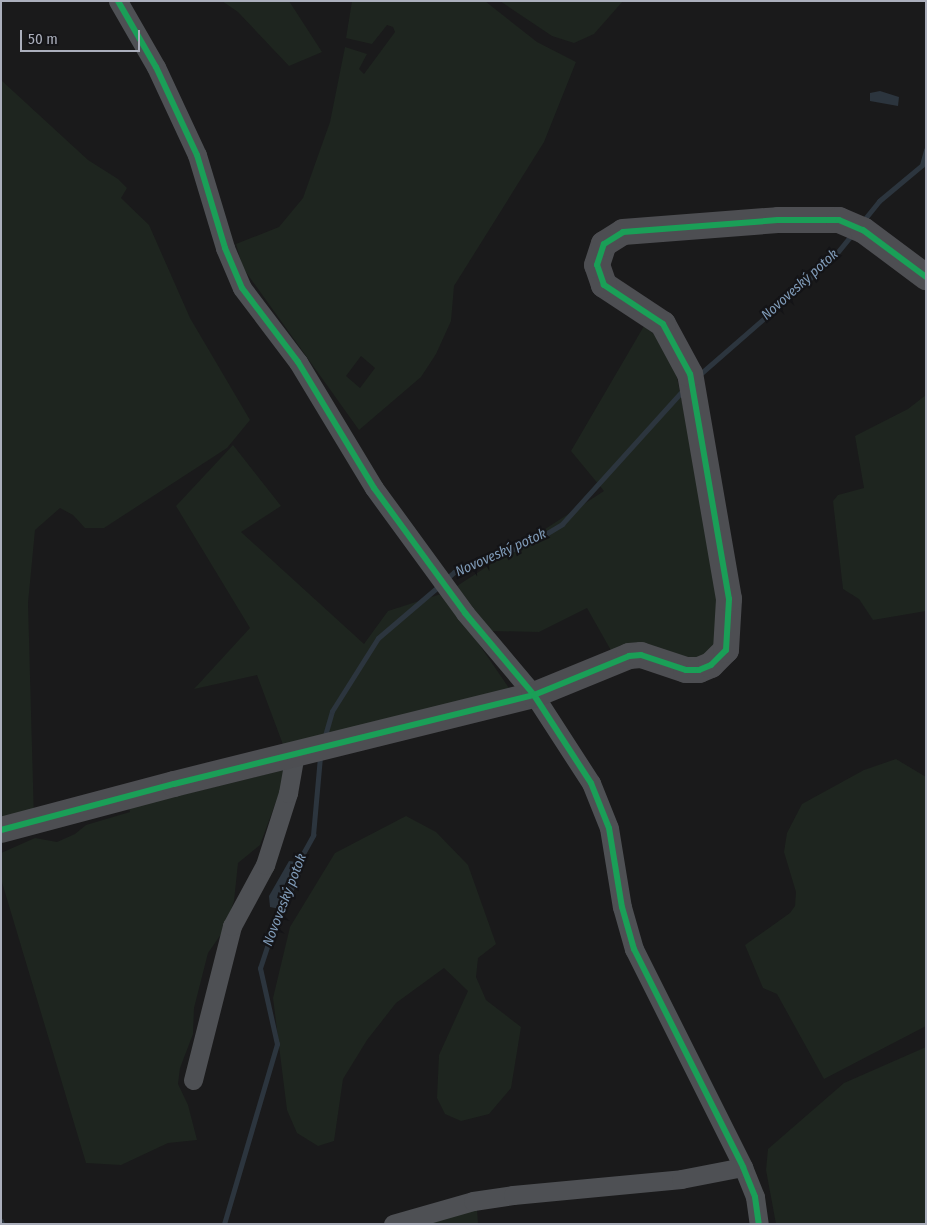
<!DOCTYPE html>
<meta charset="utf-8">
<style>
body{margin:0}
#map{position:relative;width:927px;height:1225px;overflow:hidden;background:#1a1a1b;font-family:"Fira Sans Condensed",sans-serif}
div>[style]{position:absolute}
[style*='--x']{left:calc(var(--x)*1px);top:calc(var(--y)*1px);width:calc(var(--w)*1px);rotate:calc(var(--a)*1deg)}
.green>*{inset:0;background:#1e251f}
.water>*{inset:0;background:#2c353e}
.stream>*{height:5px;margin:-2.5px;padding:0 2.5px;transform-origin:2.5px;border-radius:2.5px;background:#2c353e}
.street>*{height:19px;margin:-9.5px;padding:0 9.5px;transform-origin:9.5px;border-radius:9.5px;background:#4e5054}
.secondary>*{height:26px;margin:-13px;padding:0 13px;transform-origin:13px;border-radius:13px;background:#4d4e52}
.cycleway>*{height:6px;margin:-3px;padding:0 3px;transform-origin:3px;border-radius:3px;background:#1a9f57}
span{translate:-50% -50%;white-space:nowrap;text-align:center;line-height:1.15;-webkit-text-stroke:4.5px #141417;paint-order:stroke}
.water-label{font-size:14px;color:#809cb9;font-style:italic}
.frame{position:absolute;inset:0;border:2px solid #abafbc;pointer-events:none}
.scale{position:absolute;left:20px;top:30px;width:120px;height:22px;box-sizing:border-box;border:2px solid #abafbc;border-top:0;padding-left:6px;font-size:15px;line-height:18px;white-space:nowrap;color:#abafbc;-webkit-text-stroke:4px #141417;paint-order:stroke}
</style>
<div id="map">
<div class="green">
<i style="clip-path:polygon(222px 1px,289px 1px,322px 52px,289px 66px,238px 12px)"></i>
<i style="clip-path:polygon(evenodd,352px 1px,485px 1px,537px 42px,576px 62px,544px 142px,454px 286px,451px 321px,436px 354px,421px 377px,359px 430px,243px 268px,236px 244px,279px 227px,303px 198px,330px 122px,345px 47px,367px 54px,359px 69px,364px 74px,395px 32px,393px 27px,387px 25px,372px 44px,346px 38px,352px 1px,361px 356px,375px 368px,360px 388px,346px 376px,361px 356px)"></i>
<i style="clip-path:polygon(500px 1px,623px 1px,594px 34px,574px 43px,552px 36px)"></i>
<i style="clip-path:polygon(1px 80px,88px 160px,118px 179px,127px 188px,121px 198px,149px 225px,190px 318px,250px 420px,227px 448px,104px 528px,85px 528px,73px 515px,60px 508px,35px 530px,28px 603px,34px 820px,1px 827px)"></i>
<i style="clip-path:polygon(644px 326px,671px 348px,724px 610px,711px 661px,613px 654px,587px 608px,539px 632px,490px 631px,457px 586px,604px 491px,571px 451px)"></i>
<i style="clip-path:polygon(926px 395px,926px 611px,873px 620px,859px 599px,843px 589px,833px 501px,838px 495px,864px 488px,855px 436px,908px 409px)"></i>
<i style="clip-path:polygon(233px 445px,281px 506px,241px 532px,364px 644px,388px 611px,444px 593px,511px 691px,285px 750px,257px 675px,194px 689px,250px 628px,176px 506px)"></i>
<i style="clip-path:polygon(896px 759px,926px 777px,926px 1026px,824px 1079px,777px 994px,763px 988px,745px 945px,790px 913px,795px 906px,796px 892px,784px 852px,787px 833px,802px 804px,864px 770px)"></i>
<i style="clip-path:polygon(288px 769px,260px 845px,238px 863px,234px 901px,224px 930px,208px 953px,194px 1008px,193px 1034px,180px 1068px,178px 1084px,188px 1105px,197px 1140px,168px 1143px,121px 1165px,86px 1163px,1px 879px,1px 853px,35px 838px,57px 842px,75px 834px,86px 825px,130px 812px,129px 808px)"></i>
<i style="clip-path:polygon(406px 816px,436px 832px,468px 865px,496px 944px,478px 958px,476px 977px,486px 1000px,521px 1027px,511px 1088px,489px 1114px,461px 1121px,445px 1114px,437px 1098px,439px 1055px,468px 991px,444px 968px,396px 1003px,367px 1040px,343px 1079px,334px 1141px,318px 1146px,297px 1133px,287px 1110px,273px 998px,290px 927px,335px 853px)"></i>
<i style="clip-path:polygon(926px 1047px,926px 1224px,776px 1224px,766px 1170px,768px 1149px,844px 1083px)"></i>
<i style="clip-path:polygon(477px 1209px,478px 1224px,415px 1224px)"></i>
</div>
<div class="water">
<i style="clip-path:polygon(880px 91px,899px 97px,898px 106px,870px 101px,870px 93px)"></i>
<i style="clip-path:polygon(289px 861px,297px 862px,301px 873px,288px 905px,280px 909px,270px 907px,269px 896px)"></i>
</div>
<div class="stream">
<i style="--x:863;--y:221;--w:26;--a:-51"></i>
<i style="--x:879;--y:201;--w:56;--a:-39.9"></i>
<i style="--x:922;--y:165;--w:16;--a:-75"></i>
<i style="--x:699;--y:375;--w:176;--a:-41.1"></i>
<i style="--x:832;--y:259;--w:33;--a:-51"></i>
<i style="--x:446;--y:579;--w:11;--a:-41"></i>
<i style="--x:454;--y:572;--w:86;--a:-21.2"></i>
<i style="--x:534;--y:541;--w:33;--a:-31"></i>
<i style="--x:562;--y:524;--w:182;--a:-47.9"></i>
<i style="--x:324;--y:739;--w:29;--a:-74"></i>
<i style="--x:332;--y:711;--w:86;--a:-57.8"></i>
<i style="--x:378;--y:638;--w:82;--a:-40.5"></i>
<i style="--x:295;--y:868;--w:38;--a:-61"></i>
<i style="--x:313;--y:835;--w:78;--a:-84.9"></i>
<i style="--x:1;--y:1221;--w:3;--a:72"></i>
<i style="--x:224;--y:1224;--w:188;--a:-73.6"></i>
<i style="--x:277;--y:1044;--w:78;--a:-102.6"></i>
<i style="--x:260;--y:968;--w:67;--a:-71.8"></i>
</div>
<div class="street">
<i style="--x:118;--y:1;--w:76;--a:60.1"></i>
<i style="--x:156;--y:67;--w:97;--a:65"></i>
<i style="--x:197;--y:155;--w:97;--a:73.2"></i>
<i style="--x:225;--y:248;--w:43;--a:67"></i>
<i style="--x:242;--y:288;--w:93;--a:52.9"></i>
<i style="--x:298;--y:362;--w:147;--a:58.9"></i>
<i style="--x:374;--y:488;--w:155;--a:53.9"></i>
<i style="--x:465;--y:613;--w:107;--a:49.9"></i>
<i style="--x:534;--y:695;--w:105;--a:57.1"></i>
<i style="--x:591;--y:783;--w:48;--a:68.2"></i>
<i style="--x:609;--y:828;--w:80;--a:80.7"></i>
<i style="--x:622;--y:907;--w:44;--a:74.1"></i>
<i style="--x:634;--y:949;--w:244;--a:63.4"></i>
<i style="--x:743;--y:1167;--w:32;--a:68"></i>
<i style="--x:755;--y:1197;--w:27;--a:82"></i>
<i style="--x:193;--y:1080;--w:159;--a:-75.8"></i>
<i style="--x:232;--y:926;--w:69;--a:-61.6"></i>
<i style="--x:265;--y:865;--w:76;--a:-72.3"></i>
<i style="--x:288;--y:793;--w:40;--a:-80"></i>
<i style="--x:393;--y:1224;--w:83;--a:-16"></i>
<i style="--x:473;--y:1201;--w:40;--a:-8.5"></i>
<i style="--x:513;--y:1195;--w:169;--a:-5.4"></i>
<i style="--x:681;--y:1179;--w:63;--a:-11"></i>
</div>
<div class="secondary">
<i style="--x:1;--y:830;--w:179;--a:-14.9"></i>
<i style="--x:174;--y:784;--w:371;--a:-13.9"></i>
<i style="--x:534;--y:695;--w:103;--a:-22.3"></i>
<i style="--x:629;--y:656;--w:12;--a:-5"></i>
<i style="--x:641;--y:655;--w:47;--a:18.4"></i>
<i style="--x:686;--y:670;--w:13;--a:0"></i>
<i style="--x:699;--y:670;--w:13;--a:-23"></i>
<i style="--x:711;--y:665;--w:21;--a:-45"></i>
<i style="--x:726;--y:650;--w:51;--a:-86.6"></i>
<i style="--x:729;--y:599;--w:228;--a:-99.8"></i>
<i style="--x:690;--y:374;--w:57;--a:-118.4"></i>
<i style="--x:663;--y:324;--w:71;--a:-146.5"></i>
<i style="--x:604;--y:285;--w:21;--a:-109"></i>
<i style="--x:597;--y:265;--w:22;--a:-72"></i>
<i style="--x:604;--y:244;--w:22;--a:-32"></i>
<i style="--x:623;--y:232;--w:155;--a:-4.4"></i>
<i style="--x:778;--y:220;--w:61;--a:0"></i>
<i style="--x:839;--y:220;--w:26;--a:23"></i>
<i style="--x:863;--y:230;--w:79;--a:36.7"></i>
</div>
<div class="cycleway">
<i style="--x:118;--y:1;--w:76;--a:60.1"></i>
<i style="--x:156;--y:67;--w:97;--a:65"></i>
<i style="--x:197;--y:155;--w:97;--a:73.2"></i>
<i style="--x:225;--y:248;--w:43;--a:67"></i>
<i style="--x:242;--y:288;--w:93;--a:52.9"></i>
<i style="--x:298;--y:362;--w:147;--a:58.9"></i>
<i style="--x:374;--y:488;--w:155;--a:53.9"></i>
<i style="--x:465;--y:613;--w:107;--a:49.9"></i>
<i style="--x:534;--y:695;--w:105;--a:57.1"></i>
<i style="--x:591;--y:783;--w:48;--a:68.2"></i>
<i style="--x:609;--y:828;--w:80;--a:80.7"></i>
<i style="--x:622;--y:907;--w:44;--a:74.1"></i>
<i style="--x:634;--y:949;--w:244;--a:63.4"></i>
<i style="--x:743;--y:1167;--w:32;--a:68"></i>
<i style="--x:755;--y:1197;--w:27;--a:82"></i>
<i style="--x:1;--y:830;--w:179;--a:-14.9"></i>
<i style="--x:174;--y:784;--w:371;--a:-13.9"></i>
<i style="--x:534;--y:695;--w:103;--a:-22.3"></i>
<i style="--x:629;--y:656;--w:12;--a:-5"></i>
<i style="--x:641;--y:655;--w:47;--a:18.4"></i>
<i style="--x:686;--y:670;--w:13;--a:0"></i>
<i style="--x:699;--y:670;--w:13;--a:-23"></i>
<i style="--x:711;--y:665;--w:21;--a:-45"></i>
<i style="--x:726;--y:650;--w:51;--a:-86.6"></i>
<i style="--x:729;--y:599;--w:228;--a:-99.8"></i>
<i style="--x:690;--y:374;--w:57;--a:-118.4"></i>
<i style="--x:663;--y:324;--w:71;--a:-146.5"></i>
<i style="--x:604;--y:285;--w:21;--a:-109"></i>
<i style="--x:597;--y:265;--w:22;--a:-72"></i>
<i style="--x:604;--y:244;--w:22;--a:-32"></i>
<i style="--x:623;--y:232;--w:155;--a:-4.4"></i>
<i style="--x:778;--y:220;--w:61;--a:0"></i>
<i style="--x:839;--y:220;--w:26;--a:23"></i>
<i style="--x:863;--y:230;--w:79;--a:36.7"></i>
</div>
<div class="water-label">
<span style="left:800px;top:285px;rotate:-42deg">Novoveský potok</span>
<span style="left:501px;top:553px;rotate:-24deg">Novoveský potok</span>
<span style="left:285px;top:900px;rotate:-69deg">Novoveský potok</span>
</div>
<div class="frame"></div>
<div class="scale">50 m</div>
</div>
